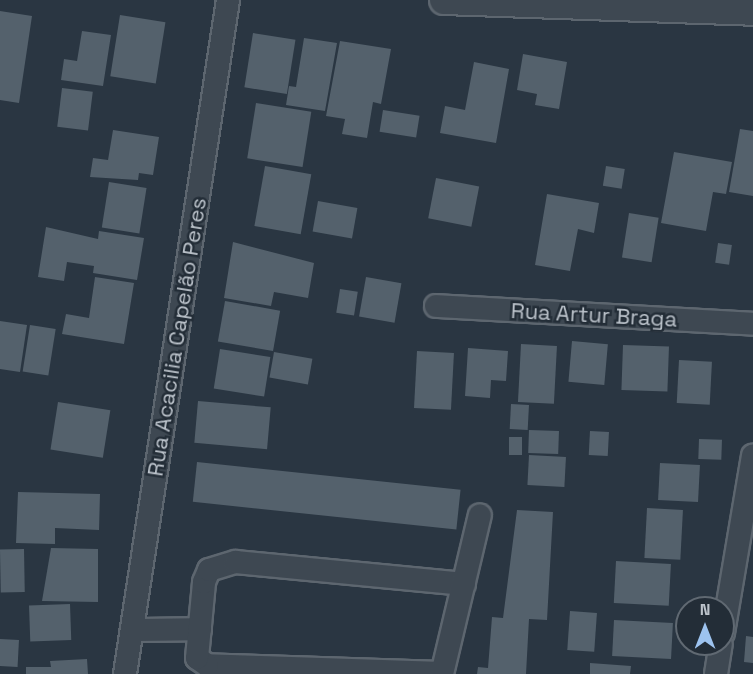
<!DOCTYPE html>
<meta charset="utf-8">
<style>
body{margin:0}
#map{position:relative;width:753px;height:674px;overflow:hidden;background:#2a3642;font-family:"Space Grotesk",sans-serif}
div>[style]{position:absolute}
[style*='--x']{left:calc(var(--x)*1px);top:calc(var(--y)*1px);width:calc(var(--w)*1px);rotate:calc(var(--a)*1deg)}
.building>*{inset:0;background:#54616c;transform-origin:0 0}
.roads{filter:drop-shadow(2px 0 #5d666f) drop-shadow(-2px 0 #5d666f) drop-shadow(0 2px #5d666f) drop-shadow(0 -2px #5d666f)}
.minor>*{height:22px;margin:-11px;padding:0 11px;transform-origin:11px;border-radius:11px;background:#3e4852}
.tertiary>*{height:28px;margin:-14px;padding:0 14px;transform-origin:14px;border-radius:14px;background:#3e4852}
span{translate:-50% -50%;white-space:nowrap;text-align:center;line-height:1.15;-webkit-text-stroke:5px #232d37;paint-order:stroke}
.street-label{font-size:22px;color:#bcc3cb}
.north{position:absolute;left:675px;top:596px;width:60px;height:60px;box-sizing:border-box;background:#232d37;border:2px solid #606972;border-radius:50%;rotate:0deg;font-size:16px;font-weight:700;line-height:24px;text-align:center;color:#bcc3cb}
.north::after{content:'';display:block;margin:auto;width:21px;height:27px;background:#9dc3ef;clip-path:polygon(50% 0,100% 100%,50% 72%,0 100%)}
</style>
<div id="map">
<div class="building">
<i style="clip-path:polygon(0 11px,32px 16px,19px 103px,0 100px)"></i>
<i style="left:120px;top:15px;width:46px;height:62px;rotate:9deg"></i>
<i style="clip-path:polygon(82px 31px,111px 35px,103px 86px,61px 80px,64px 59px,77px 61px)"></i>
<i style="left:253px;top:33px;width:43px;height:55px;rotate:9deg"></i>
<i style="clip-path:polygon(304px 38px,337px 43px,325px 111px,286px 105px,289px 86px,296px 87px)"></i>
<i style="clip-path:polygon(340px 41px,391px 49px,381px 104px,373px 102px,367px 138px,342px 134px,345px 119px,326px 116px)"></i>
<i style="clip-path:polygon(523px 54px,567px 62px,559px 109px,535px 105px,537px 94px,517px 90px)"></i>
<i style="clip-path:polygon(474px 62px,509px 69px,496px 143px,440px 133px,445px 106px,465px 110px)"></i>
<i style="left:62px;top:88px;width:31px;height:39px;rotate:7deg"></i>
<i style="left:256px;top:103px;width:56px;height:56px;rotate:9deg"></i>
<i style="left:383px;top:110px;width:37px;height:22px;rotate:9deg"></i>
<i style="clip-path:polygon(740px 129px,753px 131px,753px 196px,729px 192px)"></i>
<i style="clip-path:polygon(113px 130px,159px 137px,153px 175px,139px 173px,138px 180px,90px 177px,93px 158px,108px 160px)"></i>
<i style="clip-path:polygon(674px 152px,732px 162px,726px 194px,713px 192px,706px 231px,661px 223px)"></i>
<i style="left:265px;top:166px;width:47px;height:61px;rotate:10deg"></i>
<i style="left:606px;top:166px;width:19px;height:20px;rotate:9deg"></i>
<i style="left:436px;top:178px;width:44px;height:41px;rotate:11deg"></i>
<i style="left:109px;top:182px;width:38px;height:46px;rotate:9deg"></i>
<i style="clip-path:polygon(547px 194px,599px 203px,594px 233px,578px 229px,570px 271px,535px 265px)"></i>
<i style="left:318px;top:201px;width:40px;height:31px;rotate:10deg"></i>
<i style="left:629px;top:213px;width:30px;height:45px;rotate:9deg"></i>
<i style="clip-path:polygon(46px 227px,98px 239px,99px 231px,144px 238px,137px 280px,93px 273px,94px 266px,67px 262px,64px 281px,38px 277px)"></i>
<i style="clip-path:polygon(233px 242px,314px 263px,308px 298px,274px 292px,271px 306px,224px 298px)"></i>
<i style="left:718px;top:243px;width:14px;height:20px;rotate:8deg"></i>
<i style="clip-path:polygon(95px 277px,134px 283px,124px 344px,62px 334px,66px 314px,89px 318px)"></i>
<i style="left:366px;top:277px;width:36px;height:40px;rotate:10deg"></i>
<i style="left:340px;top:289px;width:18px;height:24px;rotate:9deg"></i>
<i style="left:225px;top:301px;width:56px;height:41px;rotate:10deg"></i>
<i style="clip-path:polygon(0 321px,27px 325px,20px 372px,0 369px)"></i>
<i style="left:30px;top:325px;width:26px;height:47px;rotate:9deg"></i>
<i style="left:572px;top:341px;width:36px;height:41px;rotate:5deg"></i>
<i style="left:521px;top:344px;width:36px;height:58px;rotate:3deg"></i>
<i style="left:623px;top:345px;width:46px;height:45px;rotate:2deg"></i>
<i style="clip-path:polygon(468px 348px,508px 351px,506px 381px,491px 380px,490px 398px,465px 396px)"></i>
<i style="left:220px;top:349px;width:51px;height:40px;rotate:9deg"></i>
<i style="left:417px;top:351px;width:37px;height:57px;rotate:3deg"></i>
<i style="left:274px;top:352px;width:39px;height:26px;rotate:10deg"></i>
<i style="left:679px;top:360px;width:33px;height:43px;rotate:3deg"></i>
<i style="left:198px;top:401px;width:73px;height:42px;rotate:5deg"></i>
<i style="left:58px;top:402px;width:53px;height:48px;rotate:9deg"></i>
<i style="left:511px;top:404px;width:18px;height:25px;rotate:3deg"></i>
<i style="left:529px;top:430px;width:30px;height:23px;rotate:2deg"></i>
<i style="left:590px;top:431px;width:19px;height:24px;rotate:3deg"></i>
<i style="left:509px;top:437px;width:13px;height:18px"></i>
<i style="left:699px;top:439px;width:23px;height:20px;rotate:2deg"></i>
<i style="left:529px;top:455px;width:37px;height:30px;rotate:3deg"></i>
<i style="left:197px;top:462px;width:265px;height:40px;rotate:6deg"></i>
<i style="left:660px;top:463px;width:40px;height:37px;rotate:3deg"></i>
<i style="clip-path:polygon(18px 492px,100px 494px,99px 530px,55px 528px,55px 544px,16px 543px)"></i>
<i style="left:647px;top:508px;width:36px;height:50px;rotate:3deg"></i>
<i style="clip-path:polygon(517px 510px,553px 512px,547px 620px,529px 619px,526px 674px,477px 674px,478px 667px,488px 668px,492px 617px,503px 618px)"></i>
<i style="clip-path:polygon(51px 548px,98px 549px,98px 602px,42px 601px)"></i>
<i style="left:24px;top:549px;width:43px;height:24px;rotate:89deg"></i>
<i style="left:616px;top:561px;width:55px;height:42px;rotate:3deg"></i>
<i style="left:70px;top:604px;width:36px;height:41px;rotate:88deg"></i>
<i style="left:570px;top:611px;width:27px;height:39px;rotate:4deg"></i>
<i style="left:614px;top:620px;width:59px;height:36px;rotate:3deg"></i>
<i style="clip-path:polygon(746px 636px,753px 637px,753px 663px,744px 662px)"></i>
<i style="left:0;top:639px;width:19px;height:27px;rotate:3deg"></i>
<i style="clip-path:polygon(87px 659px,88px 674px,26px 674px,26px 667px,51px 667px,50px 661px)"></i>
<i style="clip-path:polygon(590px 663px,631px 666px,630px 674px,590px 674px)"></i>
</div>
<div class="roads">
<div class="minor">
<i style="--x:436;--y:306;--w:318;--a:3.2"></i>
<i style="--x:132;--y:630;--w:68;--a:-0.8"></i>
<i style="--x:723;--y:633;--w:180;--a:-80.4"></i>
<i style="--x:442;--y:673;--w:235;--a:-178.1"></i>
<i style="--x:207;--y:665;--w:12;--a:-145"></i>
<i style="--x:197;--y:658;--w:76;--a:-84.7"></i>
<i style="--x:204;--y:582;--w:13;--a:-67"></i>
<i style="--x:209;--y:570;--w:28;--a:-17"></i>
<i style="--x:236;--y:562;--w:229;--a:5.5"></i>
<i style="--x:125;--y:674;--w:682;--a:-81.31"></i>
<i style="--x:442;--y:674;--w:163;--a:-76.6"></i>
<i style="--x:716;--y:674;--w:30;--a:-81"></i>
</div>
<div class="tertiary">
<i style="--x:444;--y:0;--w:309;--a:2"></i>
</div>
</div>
<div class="street-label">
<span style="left:594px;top:315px;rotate:3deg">Rua Artur Braga</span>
<span style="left:177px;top:337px;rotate:-81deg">Rua Acacilia Capelão Peres</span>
</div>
<div class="north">N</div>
</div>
